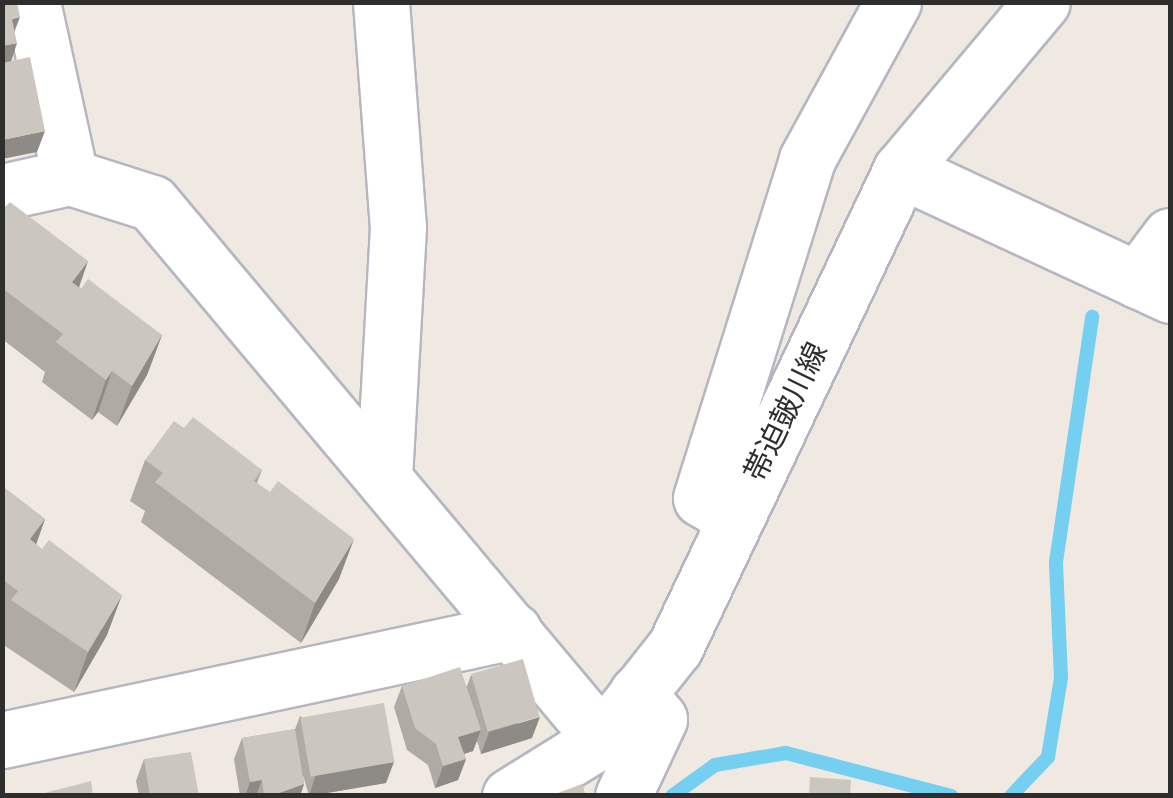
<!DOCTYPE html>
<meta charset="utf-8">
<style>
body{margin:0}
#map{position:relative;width:1173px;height:798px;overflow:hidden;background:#efe9e1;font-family:"Space Grotesk","Noto Sans JP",sans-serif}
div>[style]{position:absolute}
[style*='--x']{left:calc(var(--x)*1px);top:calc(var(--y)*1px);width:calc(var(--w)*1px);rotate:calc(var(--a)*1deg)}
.stream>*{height:14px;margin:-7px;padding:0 7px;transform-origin:7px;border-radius:7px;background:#75cff0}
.roads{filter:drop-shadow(2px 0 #b4b7c1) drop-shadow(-2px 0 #b4b7c1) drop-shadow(0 2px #b4b7c1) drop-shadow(0 -2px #b4b7c1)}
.minor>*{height:55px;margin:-27.5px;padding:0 27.5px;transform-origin:27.5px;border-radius:27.5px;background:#fff}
.wall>*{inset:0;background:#afaba4}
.shaded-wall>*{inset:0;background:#8e8b86}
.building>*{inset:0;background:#cbc7bf;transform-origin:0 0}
span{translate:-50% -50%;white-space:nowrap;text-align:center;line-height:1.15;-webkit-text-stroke:10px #fff;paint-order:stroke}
.street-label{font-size:30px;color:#2e2e2e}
.frame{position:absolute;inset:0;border:5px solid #2e2e2e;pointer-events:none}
</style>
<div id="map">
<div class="stream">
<i style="--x:672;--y:796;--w:53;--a:-35.8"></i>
<i style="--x:715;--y:765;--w:72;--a:-9.6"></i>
<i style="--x:786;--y:753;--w:171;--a:14.6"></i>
<i style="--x:1011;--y:796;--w:54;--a:-46.5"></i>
<i style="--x:1048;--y:757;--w:80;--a:-80.7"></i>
<i style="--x:1061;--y:678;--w:116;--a:-92.5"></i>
<i style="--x:1056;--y:562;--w:248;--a:-81.6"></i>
</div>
<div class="roads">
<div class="minor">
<i style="--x:32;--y:2;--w:179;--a:77.7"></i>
<i style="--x:381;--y:2;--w:226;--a:85.7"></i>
<i style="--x:398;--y:227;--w:251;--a:93.2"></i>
<i style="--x:901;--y:170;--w:297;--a:24.9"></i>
<i style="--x:2;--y:192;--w:70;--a:-12.4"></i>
<i style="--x:70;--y:177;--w:86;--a:17.6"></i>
<i style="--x:152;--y:203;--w:700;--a:49.98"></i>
<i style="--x:1137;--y:280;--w:55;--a:-53.1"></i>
<i style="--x:735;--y:518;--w:39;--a:-150"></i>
<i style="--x:701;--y:498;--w:355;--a:-72.6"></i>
<i style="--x:807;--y:159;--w:179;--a:-61.3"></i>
<i style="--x:2;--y:740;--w:523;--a:-12.02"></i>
<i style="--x:510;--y:796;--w:108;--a:-31.8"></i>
<i style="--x:602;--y:739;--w:117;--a:-51.6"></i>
<i style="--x:675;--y:647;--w:528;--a:-64.65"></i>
<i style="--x:901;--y:170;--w:219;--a:-50"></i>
<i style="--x:623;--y:796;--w:85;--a:-64.9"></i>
<i style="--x:659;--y:719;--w:34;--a:-130"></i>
</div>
</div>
<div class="wall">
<i style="clip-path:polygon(2px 210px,79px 287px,162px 335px,147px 375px,117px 426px,98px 412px,92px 420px,42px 382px,45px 372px,2px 339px)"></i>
<i style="clip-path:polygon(184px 428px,262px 470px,257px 483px,339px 579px,301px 643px,141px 522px,145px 511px,130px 501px,145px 460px)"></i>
<i style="clip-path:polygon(2px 486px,45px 519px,36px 544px,107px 635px,74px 692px,2px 644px)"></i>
<i style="clip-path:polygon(471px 675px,532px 738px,481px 754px,477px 741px,473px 751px,464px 754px,466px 759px,458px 780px,435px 788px,428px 765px,407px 750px,394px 707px,402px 686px,467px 686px)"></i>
<i style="clip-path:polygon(300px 716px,386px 783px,309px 796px,303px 775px,304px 784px,300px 796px,240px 796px,234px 759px,242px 738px,295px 729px)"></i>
<i style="clip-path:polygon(144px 759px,199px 796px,139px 796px,136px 781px)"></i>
</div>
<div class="shaded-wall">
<i style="clip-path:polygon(20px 17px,12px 38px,12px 19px)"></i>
<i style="clip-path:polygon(17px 43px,10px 65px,2px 66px,2px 46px)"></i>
<i style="clip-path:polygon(45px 131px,37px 152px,2px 159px,2px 140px)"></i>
<i style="clip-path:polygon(88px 261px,74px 302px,72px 282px)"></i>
<i style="clip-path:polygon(162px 335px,147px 375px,117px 426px,132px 386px)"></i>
<i style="clip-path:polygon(112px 371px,98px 412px,92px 420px,106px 380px)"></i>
<i style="clip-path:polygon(45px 519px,31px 559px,30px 539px)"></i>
<i style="clip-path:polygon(354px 539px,339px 579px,301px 643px,315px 603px)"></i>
<i style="clip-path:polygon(122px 595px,107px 635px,74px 692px,88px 652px)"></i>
<i style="clip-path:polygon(540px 717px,532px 738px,481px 754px,489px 732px)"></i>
<i style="clip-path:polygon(481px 730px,473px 751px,451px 758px,458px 737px)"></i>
<i style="clip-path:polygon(466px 759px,458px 780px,435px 788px,443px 766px)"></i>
<i style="clip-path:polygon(394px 762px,386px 783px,309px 796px,316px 774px)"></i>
<i style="clip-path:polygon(262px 780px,256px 796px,245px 796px,250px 782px)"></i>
<i style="clip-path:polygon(304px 784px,300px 796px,271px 796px)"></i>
</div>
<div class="building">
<i style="clip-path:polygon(2px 2px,17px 2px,20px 17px,12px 19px,17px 43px,2px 46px)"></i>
<i style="clip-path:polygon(30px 57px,45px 131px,2px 140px,2px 63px)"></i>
<i style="clip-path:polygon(10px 202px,88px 261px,72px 282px,81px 289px,88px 279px,162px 335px,132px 386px,112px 371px,106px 380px,56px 342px,63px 334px,2px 288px,2px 210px)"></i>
<i style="clip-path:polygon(193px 417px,262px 470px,254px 481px,270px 492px,278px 481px,354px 539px,315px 603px,155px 482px,163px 473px,145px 460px,174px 421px,184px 428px)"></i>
<i style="clip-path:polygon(2px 486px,45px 519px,30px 539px,42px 549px,49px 540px,122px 595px,88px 652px,11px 600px,18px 591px,2px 579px)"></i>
<i style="left:523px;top:659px;width:60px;height:54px;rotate:74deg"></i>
<i style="clip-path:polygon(460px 667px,481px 730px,458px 737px,466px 759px,443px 766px,436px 744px,415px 728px,402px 686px)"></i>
<i style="left:384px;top:703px;width:60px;height:85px;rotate:80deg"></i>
<i style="clip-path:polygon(295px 729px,304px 784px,271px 796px,264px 796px,262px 780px,250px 782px,242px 738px)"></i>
<i style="clip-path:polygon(191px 752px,199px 796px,150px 796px,144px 759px)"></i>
<i style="clip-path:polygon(810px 777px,851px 780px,850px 796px,809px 796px)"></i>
<i style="clip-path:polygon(91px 781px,93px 796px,33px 796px)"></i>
<i style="clip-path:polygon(582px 784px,586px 796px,550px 796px)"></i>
<i style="clip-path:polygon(739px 793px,793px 795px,793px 796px,739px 796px)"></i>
</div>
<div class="street-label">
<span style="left:786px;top:412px;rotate:-64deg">帯迫皷川線</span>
</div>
<div class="frame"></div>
</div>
